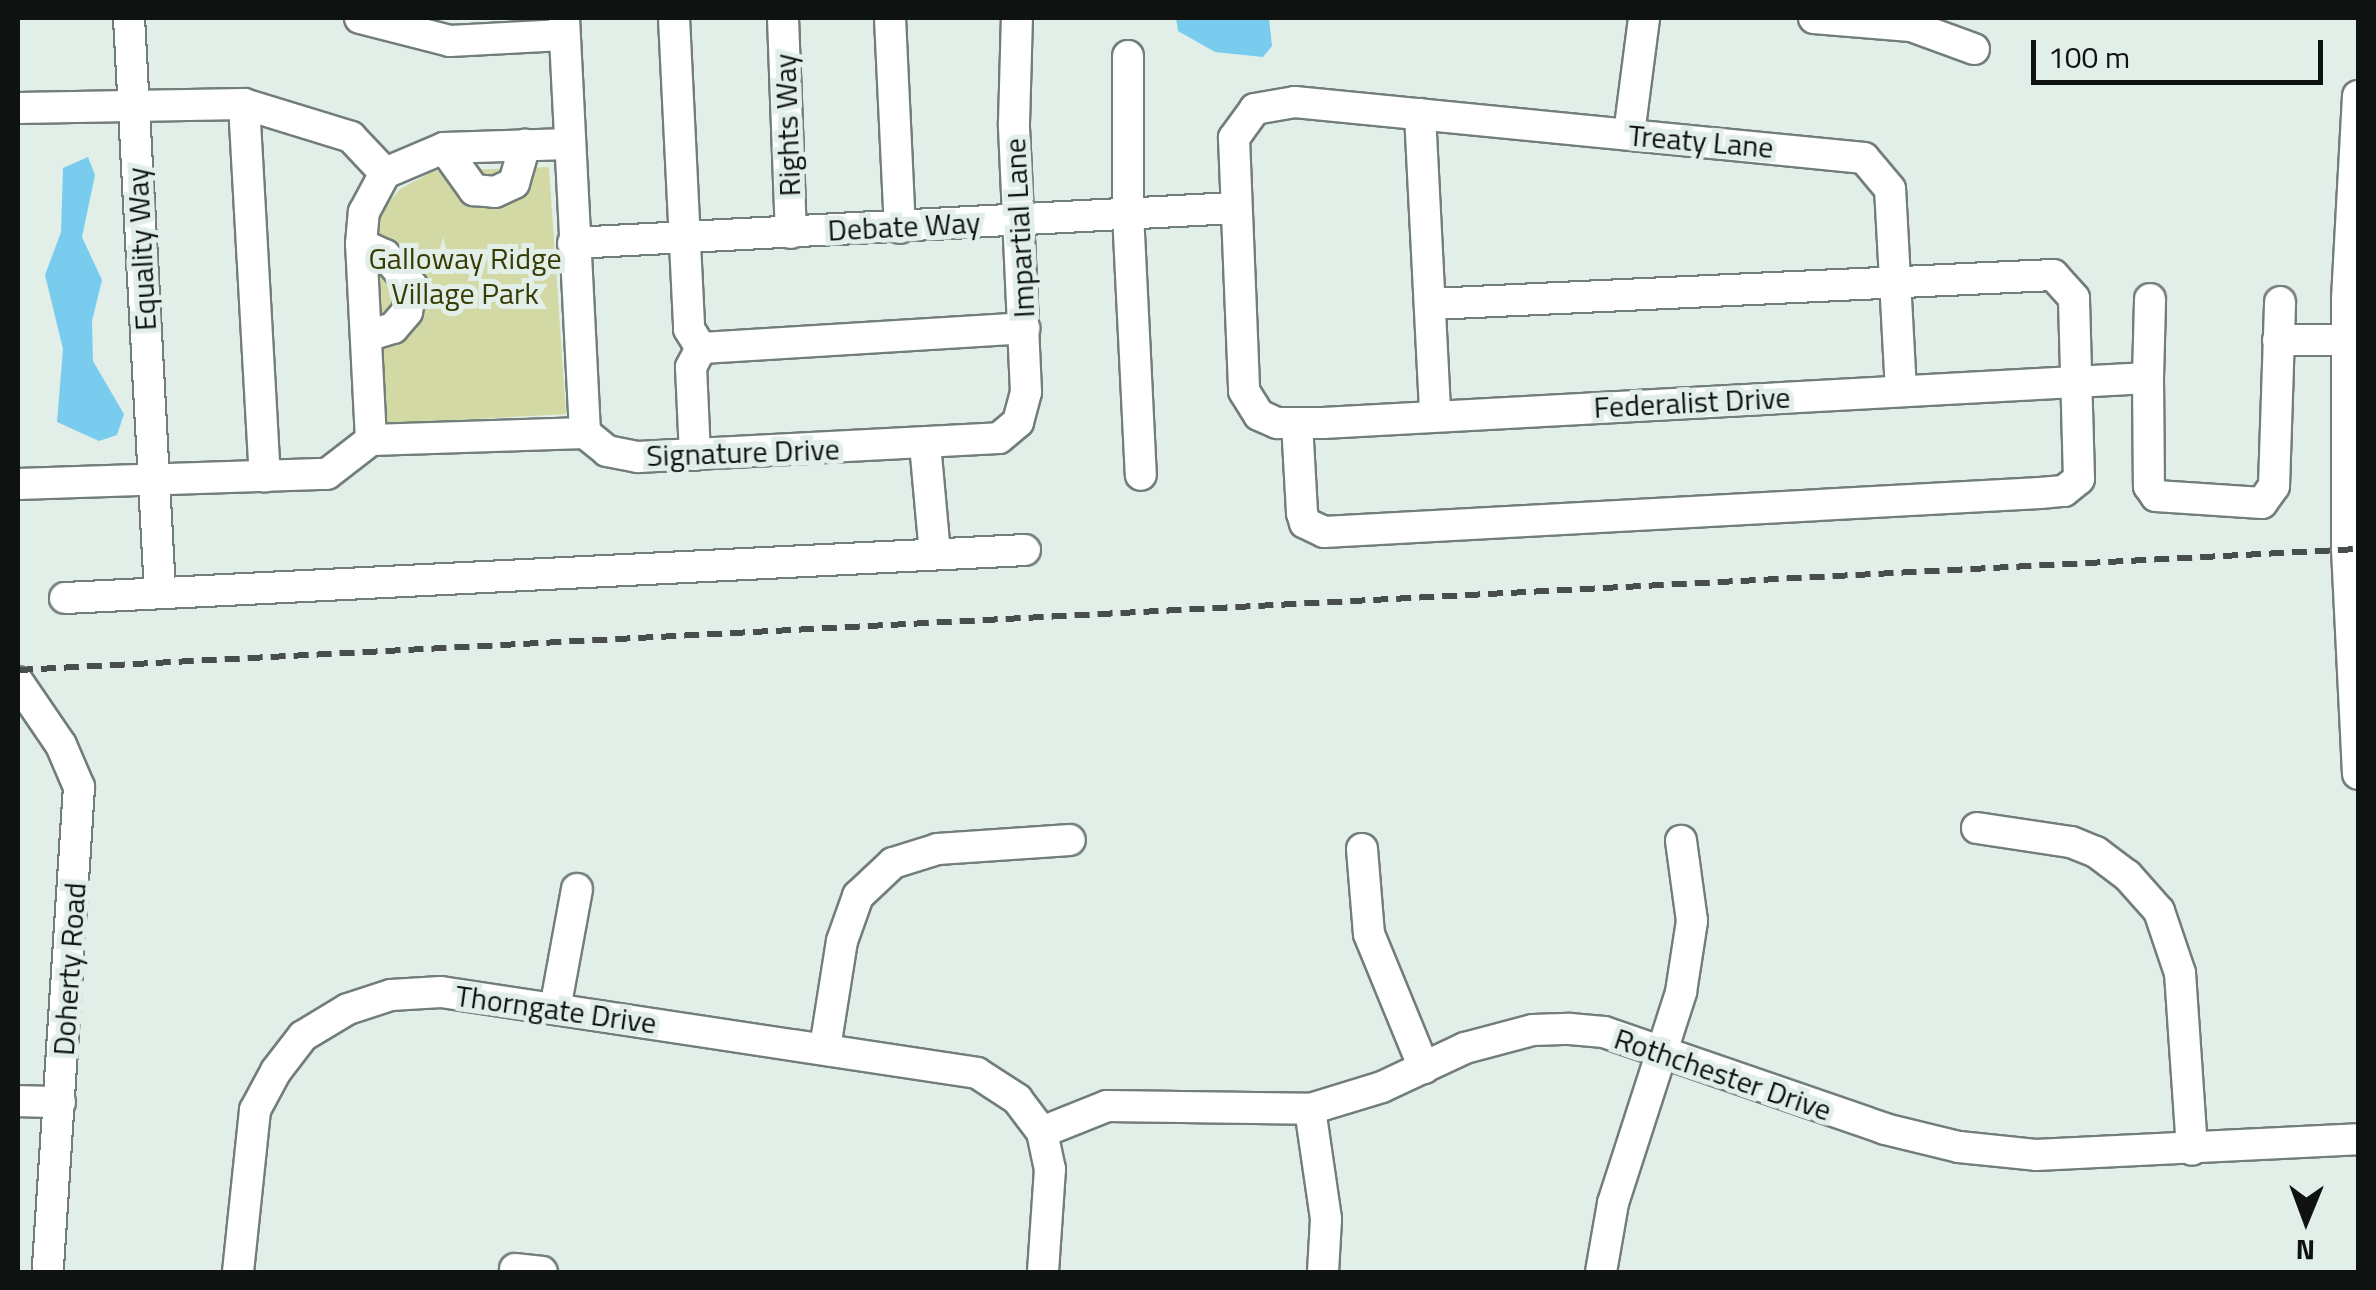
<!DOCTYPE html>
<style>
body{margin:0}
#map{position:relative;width:2376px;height:1290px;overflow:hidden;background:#e2efe9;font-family:"Titillium Web",sans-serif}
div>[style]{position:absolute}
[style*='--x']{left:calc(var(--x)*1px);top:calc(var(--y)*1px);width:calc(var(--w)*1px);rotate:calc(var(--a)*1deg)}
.green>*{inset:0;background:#d3d9a5}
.water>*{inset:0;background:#79ccee}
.roads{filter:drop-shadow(2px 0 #727e79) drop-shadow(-2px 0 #727e79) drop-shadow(0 2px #727e79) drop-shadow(0 -2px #727e79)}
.minor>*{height:30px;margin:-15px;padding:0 15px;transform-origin:15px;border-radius:15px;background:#fff}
.rail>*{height:6px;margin-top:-3px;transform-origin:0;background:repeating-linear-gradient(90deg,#474e4b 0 15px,transparent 0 23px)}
span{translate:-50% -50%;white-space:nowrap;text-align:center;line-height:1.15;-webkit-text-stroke:10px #e2efe9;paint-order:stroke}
.street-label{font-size:30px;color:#0e1210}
.park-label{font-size:30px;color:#393c02}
.frame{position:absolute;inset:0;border:20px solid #0e1210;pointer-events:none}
.north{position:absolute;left:2256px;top:1170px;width:100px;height:100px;-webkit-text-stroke:8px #e2efe9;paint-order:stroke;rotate:181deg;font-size:28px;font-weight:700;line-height:40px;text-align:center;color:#0e1210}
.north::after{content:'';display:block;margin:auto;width:35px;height:45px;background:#0e1210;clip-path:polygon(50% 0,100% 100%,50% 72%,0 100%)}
.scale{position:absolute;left:2031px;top:40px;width:292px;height:45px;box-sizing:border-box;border:5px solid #0e1210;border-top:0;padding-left:12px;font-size:30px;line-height:35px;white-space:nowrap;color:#0e1210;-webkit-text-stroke:8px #e2efe9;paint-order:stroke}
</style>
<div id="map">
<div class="green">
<i style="clip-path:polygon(549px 167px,566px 414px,385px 424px,375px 219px,400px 189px,434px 171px)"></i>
</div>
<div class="water">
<i style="clip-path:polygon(1176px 18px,1269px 18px,1272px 46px,1263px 57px,1215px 52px,1178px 31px)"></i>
<i style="clip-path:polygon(88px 157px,95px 175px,82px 237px,102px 280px,92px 321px,93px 361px,124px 414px,117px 435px,99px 441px,57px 422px,63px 349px,45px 275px,61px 232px,63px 168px)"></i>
</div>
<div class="roads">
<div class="minor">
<i style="--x:129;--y:18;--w:576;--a:86.91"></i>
<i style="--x:360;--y:18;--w:93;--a:14.3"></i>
<i style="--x:450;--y:41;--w:113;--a:-3"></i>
<i style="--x:564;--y:18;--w:416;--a:87.1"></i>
<i style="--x:674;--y:18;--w:311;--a:87.2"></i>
<i style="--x:689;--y:329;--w:22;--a:58"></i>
<i style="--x:783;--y:18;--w:215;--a:87.9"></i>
<i style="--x:890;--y:18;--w:210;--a:87.3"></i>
<i style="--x:1814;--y:18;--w:97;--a:4.7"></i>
<i style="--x:1911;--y:26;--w:67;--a:20.1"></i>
<i style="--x:1128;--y:56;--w:157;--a:90"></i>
<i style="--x:1128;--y:213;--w:262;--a:87.2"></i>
<i style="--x:2358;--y:96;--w:203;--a:93.1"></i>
<i style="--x:2347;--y:299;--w:250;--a:90"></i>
<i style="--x:2347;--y:549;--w:225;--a:87.2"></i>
<i style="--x:244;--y:104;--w:373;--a:86.8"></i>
<i style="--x:18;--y:108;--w:226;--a:-1"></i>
<i style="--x:244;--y:104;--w:112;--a:17.1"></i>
<i style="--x:351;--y:137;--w:50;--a:46.6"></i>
<i style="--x:385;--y:173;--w:64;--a:-23"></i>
<i style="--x:444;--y:148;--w:124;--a:-1.8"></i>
<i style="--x:1420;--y:114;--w:301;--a:87.1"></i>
<i style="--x:1629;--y:134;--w:117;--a:-82.6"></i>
<i style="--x:444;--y:148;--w:52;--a:54.5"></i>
<i style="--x:474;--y:190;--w:21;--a:5"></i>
<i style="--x:495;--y:192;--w:21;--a:-25"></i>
<i style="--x:514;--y:183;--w:40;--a:-74"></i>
<i style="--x:573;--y:243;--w:663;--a:-3.03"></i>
<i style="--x:361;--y:244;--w:26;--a:25"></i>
<i style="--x:385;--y:255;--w:41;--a:48.9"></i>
<i style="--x:412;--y:286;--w:26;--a:101"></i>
<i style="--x:407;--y:312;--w:21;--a:131"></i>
<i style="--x:393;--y:328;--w:28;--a:163"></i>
<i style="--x:2278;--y:340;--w:69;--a:0"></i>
<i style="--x:2148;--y:378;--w:79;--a:-88.5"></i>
<i style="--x:1901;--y:391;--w:202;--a:-93.1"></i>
<i style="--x:1890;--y:189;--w:40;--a:-130"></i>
<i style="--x:1864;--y:158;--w:572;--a:-174.38"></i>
<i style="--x:1295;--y:102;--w:41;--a:170.1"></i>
<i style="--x:1255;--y:109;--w:36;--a:126"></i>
<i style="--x:1234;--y:138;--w:253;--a:87.7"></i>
<i style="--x:1244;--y:391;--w:28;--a:58"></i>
<i style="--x:1259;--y:415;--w:20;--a:24"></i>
<i style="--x:1277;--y:423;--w:46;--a:0"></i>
<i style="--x:1323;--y:423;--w:826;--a:-3.12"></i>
<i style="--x:2148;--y:378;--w:108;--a:89.5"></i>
<i style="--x:2149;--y:486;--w:12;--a:55"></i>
<i style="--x:2156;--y:496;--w:106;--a:3.8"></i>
<i style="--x:2262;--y:503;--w:21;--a:-55"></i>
<i style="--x:2274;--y:486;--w:184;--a:-88.1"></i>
<i style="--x:1297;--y:423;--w:90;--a:86.8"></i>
<i style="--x:1302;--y:513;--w:10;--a:73"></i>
<i style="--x:1305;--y:523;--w:21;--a:25"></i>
<i style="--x:1324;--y:532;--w:717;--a:-3.12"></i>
<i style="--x:2040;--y:493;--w:24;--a:-5"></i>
<i style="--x:2064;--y:491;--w:19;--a:-39"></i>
<i style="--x:2079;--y:479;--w:181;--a:-91.6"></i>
<i style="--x:2074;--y:298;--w:31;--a:-132"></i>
<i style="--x:2053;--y:275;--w:624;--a:177.33"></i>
<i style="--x:371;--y:440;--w:196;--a:-92.9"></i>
<i style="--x:361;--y:244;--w:32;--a:-85"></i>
<i style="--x:364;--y:212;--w:44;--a:-61.7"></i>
<i style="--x:925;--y:444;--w:109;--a:84.8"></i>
<i style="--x:695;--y:455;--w:88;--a:-92.6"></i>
<i style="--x:691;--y:367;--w:21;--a:-62"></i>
<i style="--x:701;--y:348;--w:324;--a:-3.5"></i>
<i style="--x:18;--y:484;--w:309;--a:-1.9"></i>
<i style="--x:327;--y:474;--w:56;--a:-37.7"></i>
<i style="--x:371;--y:440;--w:214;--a:-1.9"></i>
<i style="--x:585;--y:433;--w:28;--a:39"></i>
<i style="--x:607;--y:451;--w:32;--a:11"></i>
<i style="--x:638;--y:457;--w:361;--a:-3"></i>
<i style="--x:999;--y:438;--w:25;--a:-40"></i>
<i style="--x:1018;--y:422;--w:31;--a:-75"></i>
<i style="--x:1026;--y:392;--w:269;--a:-92.6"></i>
<i style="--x:1014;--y:123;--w:105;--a:-88.4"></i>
<i style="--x:65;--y:598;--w:961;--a:-2.86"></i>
<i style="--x:18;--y:682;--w:76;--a:55.7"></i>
<i style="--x:61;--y:745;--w:46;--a:66.8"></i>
<i style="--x:79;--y:787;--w:486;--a:93.7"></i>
<i style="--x:1977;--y:828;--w:95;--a:8.5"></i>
<i style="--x:2071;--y:842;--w:27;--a:22"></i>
<i style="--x:2096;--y:852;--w:39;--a:37"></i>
<i style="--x:2127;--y:875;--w:48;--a:48.4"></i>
<i style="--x:2159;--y:911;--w:65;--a:71.3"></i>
<i style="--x:2180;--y:973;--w:177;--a:86.1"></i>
<i style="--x:1362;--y:849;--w:85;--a:85.3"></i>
<i style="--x:1369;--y:934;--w:145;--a:67.7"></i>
<i style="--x:555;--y:1009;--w:122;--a:-79.6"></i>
<i style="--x:825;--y:1048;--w:108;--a:-81"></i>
<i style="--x:842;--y:941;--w:48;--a:-70.4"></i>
<i style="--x:858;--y:896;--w:48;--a:-43.3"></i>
<i style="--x:893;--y:863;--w:47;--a:-17.3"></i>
<i style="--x:938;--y:849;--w:132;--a:-3.9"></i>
<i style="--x:18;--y:1101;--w:42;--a:1.4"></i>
<i style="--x:1310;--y:1109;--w:111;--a:81.7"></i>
<i style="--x:1326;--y:1219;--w:53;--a:93.2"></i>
<i style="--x:1042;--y:1132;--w:70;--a:-21.8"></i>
<i style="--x:1107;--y:1106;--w:203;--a:0.8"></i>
<i style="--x:1310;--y:1109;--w:75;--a:-17"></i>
<i style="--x:1382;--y:1087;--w:92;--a:-25.2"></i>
<i style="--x:1465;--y:1048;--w:70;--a:-14.8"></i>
<i style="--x:1533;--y:1030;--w:37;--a:-2"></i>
<i style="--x:1570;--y:1029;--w:34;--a:5"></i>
<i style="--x:1604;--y:1032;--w:297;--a:19"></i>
<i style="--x:1885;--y:1129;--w:76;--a:13.7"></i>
<i style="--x:1959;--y:1147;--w:77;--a:5.9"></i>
<i style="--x:2036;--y:1155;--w:322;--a:-2.8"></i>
<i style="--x:515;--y:1269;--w:27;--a:6"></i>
<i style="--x:238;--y:1272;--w:163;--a:-84"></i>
<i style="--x:255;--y:1110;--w:44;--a:-61.7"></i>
<i style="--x:276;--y:1071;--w:44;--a:-52.4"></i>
<i style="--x:303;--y:1036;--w:52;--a:-31"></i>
<i style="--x:348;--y:1009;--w:45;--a:-18"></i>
<i style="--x:391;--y:995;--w:50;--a:-3.4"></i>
<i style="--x:441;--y:992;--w:542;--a:8.59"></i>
<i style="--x:977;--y:1073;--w:48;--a:33"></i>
<i style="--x:1017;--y:1099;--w:41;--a:52.9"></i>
<i style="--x:1042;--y:1132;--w:38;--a:78"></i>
<i style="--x:1050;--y:1169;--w:103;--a:93.9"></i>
<i style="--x:1601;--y:1272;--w:70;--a:-80.1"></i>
<i style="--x:1613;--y:1203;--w:222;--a:-72.1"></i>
<i style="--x:1681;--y:992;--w:72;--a:-81.2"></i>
<i style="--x:1692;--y:921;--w:81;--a:-97.8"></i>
</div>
</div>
<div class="rail">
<i style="--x:18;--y:670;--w:2343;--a:-2.96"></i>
</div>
<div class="street-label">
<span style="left:787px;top:125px;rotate:-92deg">Rights Way</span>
<span style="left:1701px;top:141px;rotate:5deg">Treaty Lane</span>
<span style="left:904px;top:226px;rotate:-3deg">Debate Way</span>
<span style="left:1019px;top:228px;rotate:-93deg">Impartial Lane</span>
<span style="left:141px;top:249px;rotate:-93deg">Equality Way</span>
<span style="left:1692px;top:402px;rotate:-3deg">Federalist Drive</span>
<span style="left:743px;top:452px;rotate:-2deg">Signature Drive</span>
<span style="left:69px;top:969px;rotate:-86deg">Doherty Road</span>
<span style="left:556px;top:1009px;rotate:8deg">Thorngate Drive</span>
<span style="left:1723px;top:1074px;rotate:19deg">Rothchester Drive</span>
</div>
<div class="park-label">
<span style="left:465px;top:275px">Galloway Ridge<br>Village Park</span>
</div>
<div class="frame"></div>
<div class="north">N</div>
<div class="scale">100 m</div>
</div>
